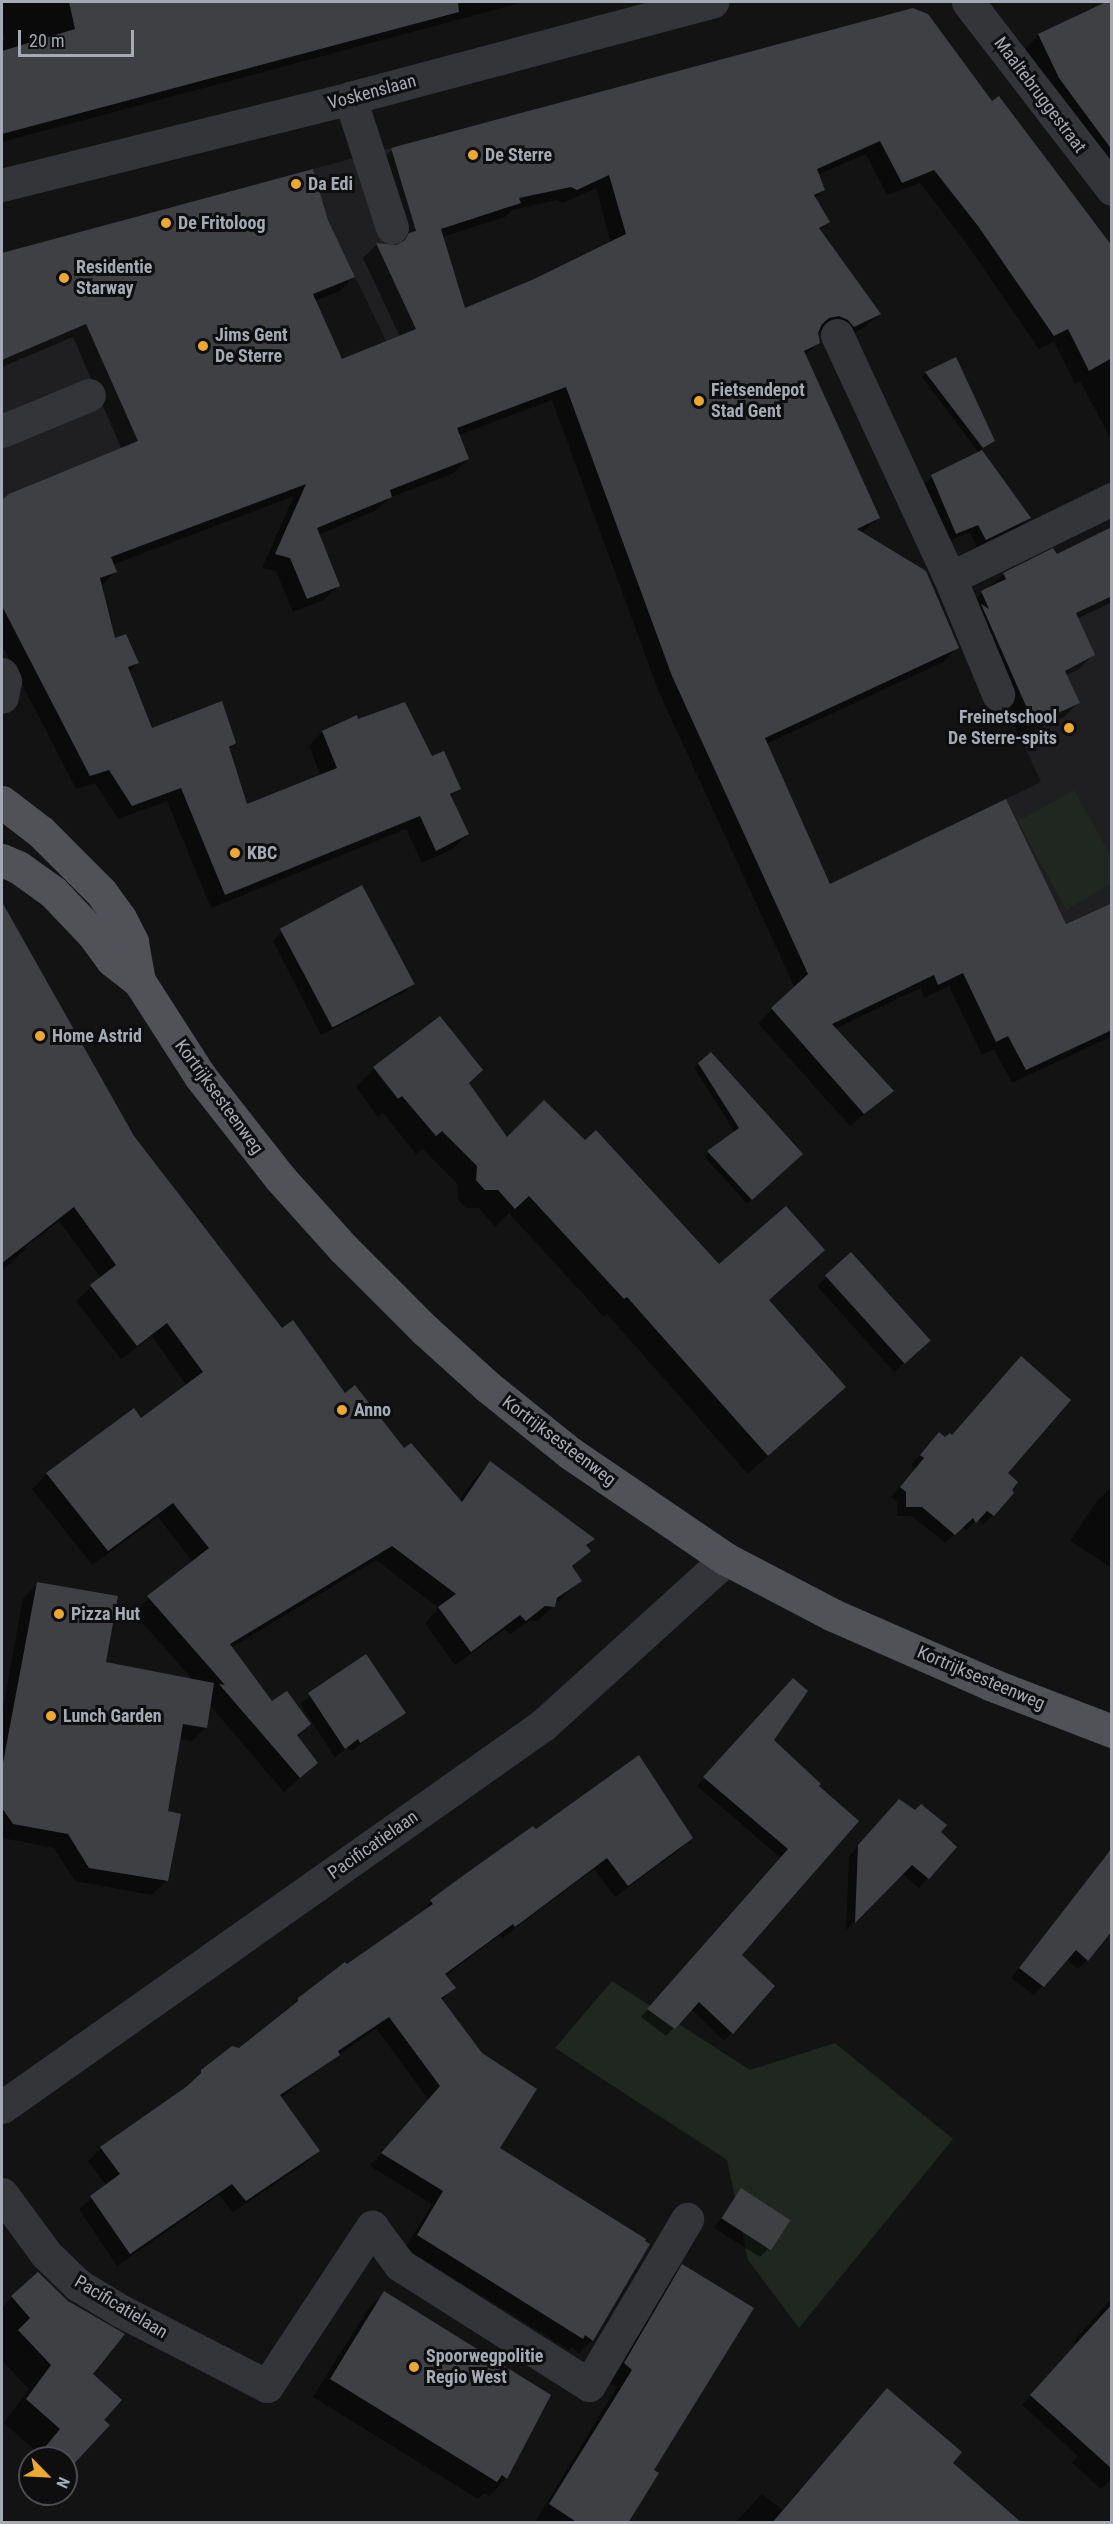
<!DOCTYPE html>
<style>
body{margin:0}
#map{position:relative;width:1113px;height:2524px;overflow:hidden;background:#131314;font-family:"Roboto Condensed",sans-serif}
div>[style]{position:absolute}
[style*='--x']{left:calc(var(--x)*1px);top:calc(var(--y)*1px);width:calc(var(--w)*1px);rotate:calc(var(--a)*1deg)}
.built>*{inset:0;background:#1f1f21}
.green>*{inset:0;background:#1f2720}
.shadow>*{inset:0;background:#0007}
.building>*{inset:0;background:#3f4044;transform-origin:0 0}
.minor>*{height:33px;margin:-16.5px;padding:0 16.5px;transform-origin:16.5px;border-radius:16.5px;background:#343539}
.major>*{height:33px;margin:-16.5px;padding:0 16.5px;transform-origin:16.5px;border-radius:16.5px;background:#505258}
.dots>*{width:16px;height:16px;translate:-50% -50%;box-sizing:border-box;border:3px solid #0e0e0f;border-radius:50%}
span{translate:-50% -50%;white-space:nowrap;text-align:center;line-height:1.15;-webkit-text-stroke:6px #0e0e0f;paint-order:stroke}
.street-label{font-size:18px;color:#a5aab5}
.poi-label{font-size:18px;color:#a5aab5;font-weight:700}
.left{translate:0 -50%;text-align:left}
.right{translate:-100% -50%;text-align:right}
.frame{position:absolute;inset:0;border:3px solid #a5aab5;pointer-events:none}
.north{position:absolute;left:18px;top:2446px;width:60px;height:60px;box-sizing:border-box;background:#0e0e0f;border:2px solid #4a4c51;border-radius:50%;rotate:114deg;font-size:16px;font-weight:700;line-height:24px;text-align:center;color:#a5aab5}
.north::after{content:'';display:block;margin:auto;width:21px;height:27px;background:#eda832;clip-path:polygon(50% 0,100% 100%,50% 72%,0 100%)}
.scale{position:absolute;left:18px;top:30px;width:116px;height:27px;box-sizing:border-box;border:3px solid #a5aab5;border-top:0;padding-left:8px;font-size:18px;line-height:21px;white-space:nowrap;color:#a5aab5;-webkit-text-stroke:4px #0e0e0f;paint-order:stroke}
</style>
<div id="map">
<div class="built">
<i style="clip-path:polygon(391px 148px,442px 317px,532px 280px,566px 387px,2px 598px,2px 360px,166px 290px,319px 368px,386px 341px,328px 220px,313px 169px)"></i>
<i style="clip-path:polygon(1111px 527px,1111px 903px,1066px 924px,1006px 799px,1041px 782px,1018px 732px,1080px 703px,1017px 574px)"></i>
</div>
<div class="green">
<i style="clip-path:polygon(1074px 790px,1111px 856px,1111px 884px,1066px 910px,1018px 821px)"></i>
<i style="clip-path:polygon(612px 1981px,750px 2070px,835px 2043px,953px 2139px,799px 2328px,748px 2260px,727px 2160px,555px 2048px)"></i>
</div>
<div class="shadow">
<i style="clip-path:polygon(2px 2px,524px 2px,2px 142px,2px 41px,5px 40px,2px 26px)"></i>
<i style="clip-path:polygon(1112px 2px,1112px 184px,1025px 49px,1039px 35px)"></i>
<i style="clip-path:polygon(evenodd,1001px 97px,1112px 248px,1112px 441px,1080px 381px,1075px 384px,1054px 342px,1039px 349px,964px 240px,920px 183px,887px 195px,866px 154px,817px 175px,823px 190px,814px 199px,828px 222px,819px 231px,879px 314px,865px 327px,840px 340px,825px 330px,818px 331px,818px 342px,805px 356px,879px 518px,861px 533px,957px 648px,943px 662px,766px 744px,829px 886px,1065px 926px,1112px 904px,1112px 1036px,1012px 1083px,994px 1049px,982px 1055px,949px 986px,924px 998px,920px 988px,835px 1029px,892px 1090px,850px 1126px,758px 1023px,795px 988px,658px 690px,552px 400px,459px 435px,468px 459px,454px 473px,389px 498px,377px 510px,318px 535px,338px 586px,324px 600px,293px 612px,276px 571px,262px 568px,294px 496px,112px 565px,115px 572px,101px 586px,114px 640px,137px 663px,129px 672px,151px 730px,235px 743px,228px 750px,246px 806px,321px 776px,309px 746px,322px 732px,356px 717px,358px 721px,431px 758px,459px 789px,450px 798px,468px 834px,454px 848px,422px 863px,406px 829px,211px 908px,167px 801px,118px 819px,95px 783px,76px 789px,2px 645px,2px 502px,10px 495px,122px 450px,73px 337px,2px 367px,2px 254px,312px 171px,327px 221px,353px 277px,340px 291px,314px 301px,342px 361px,400px 337px,363px 258px,376px 245px,398px 246px,402px 243px,378px 163px,392px 150px,991px 104px,1001px 97px,596px 188px,611px 243px,533px 281px,464px 310px,442px 237px,505px 217px,512px 210px,557px 200px,563px 203px,596px 188px)"></i>
<i style="clip-path:polygon(926px 373px,993px 441px,980px 450px,1029px 518px,1021px 525px,977px 547px,970px 532px,948px 541px,923px 485px,932px 477px,979px 453px,922px 377px)"></i>
<i style="clip-path:polygon(1112px 529px,1112px 602px,1077px 619px,1093px 655px,1079px 669px,1065px 676px,1078px 703px,1064px 717px,1020px 737px,968px 619px,968px 606px,1004px 574px,1057px 556px)"></i>
<i style="clip-path:polygon(282px 932px,412px 984px,403px 993px,321px 1035px,273px 941px)"></i>
<i style="clip-path:polygon(18px 934px,133px 1137px,282px 1330px,344px 1395px,459px 1501px,475px 1478px,490px 1463px,592px 1539px,585px 1546px,589px 1551px,571px 1568px,580px 1580px,538px 1621px,529px 1621px,510px 1634px,505px 1629px,455px 1665px,425px 1623px,439px 1608px,376px 1560px,231px 1648px,272px 1703px,309px 1724px,297px 1736px,317px 1763px,284px 1792px,209px 1704px,206px 1727px,192px 1741px,179px 1739px,166px 1812px,166px 1881px,152px 1895px,75px 1881px,54px 1848px,2px 1838px,2px 1714px,23px 1598px,37px 1584px,104px 1663px,193px 1680px,133px 1612px,193px 1562px,158px 1517px,92px 1565px,32px 1489px,47px 1474px,134px 1410px,141px 1420px,187px 1386px,152px 1336px,121px 1359px,76px 1301px,101px 1278px,59px 1221px,25px 1247px,26px 1249px,2px 1270px,2px 937px)"></i>
<i style="clip-path:polygon(699px 1064px,801px 1154px,747px 1204px,704px 1156px,735px 1132px,694px 1068px)"></i>
<i style="clip-path:polygon(374px 1069px,468px 1083px,506px 1140px,718px 1266px,823px 1250px,768px 1301px,825px 1405px,748px 1474px,607px 1314px,604px 1317px,509px 1213px,495px 1227px,479px 1208px,466px 1208px,458px 1199px,458px 1185px,423px 1149px,416px 1154px,383px 1113px,378px 1117px,356px 1087px)"></i>
<i style="clip-path:polygon(851px 1254px,919px 1351px,894px 1372px,817px 1286px)"></i>
<i style="clip-path:polygon(929px 1444px,1006px 1473px,993px 1515px,983px 1524px,977px 1519px,966px 1531px,963px 1526px,945px 1543px,912px 1516px,897px 1516px,897px 1502px,891px 1497px,915px 1469px,911px 1465px)"></i>
<i style="clip-path:polygon(1112px 1487px,1112px 1568px,1070px 1541px,1097px 1501px)"></i>
<i style="clip-path:polygon(365px 1656px,404px 1713px,351px 1751px,348px 1747px,335px 1757px,300px 1704px)"></i>
<i style="clip-path:polygon(785px 1688px,772px 1740px,819px 1784px,740px 1955px,773px 1986px,724px 2041px,691px 2009px,666px 2036px,641px 2017px,781px 1858px,697px 1786px)"></i>
<i style="clip-path:polygon(890px 1810px,939px 1832px,928px 1878px,919px 1888px,902px 1873px,846px 1930px,849px 1856px)"></i>
<i style="clip-path:polygon(536px 1831px,691px 1838px,679px 1850px,615px 1897px,594px 1869px,502px 1938px,500px 1935px,445px 1976px,454px 1988px,441px 2001px,498px 2149px,648px 2245px,592px 2340px,579px 2353px,572px 2347px,569px 2350px,405px 2248px,432px 2204px,370px 2166px,428px 2099px,376px 2028px,280px 2098px,318px 2151px,306px 2163px,233px 2212px,219px 2195px,117px 2266px,79px 2209px,107px 2186px,88px 2161px,101px 2148px,186px 2088px,202px 2071px,240px 2049px,299px 1999px,420px 1915px,431px 1901px)"></i>
<i style="clip-path:polygon(1101px 1864px,1087px 1960px,1078px 1969px,1066px 1959px,1034px 1995px,1011px 1978px)"></i>
<i style="clip-path:polygon(742px 2190px,769px 2248px,760px 2257px,714px 2228px)"></i>
<i style="clip-path:polygon(683px 2266px,652px 2471px,627px 2522px,535px 2522px,617px 2387px,608px 2381px,666px 2282px)"></i>
<i style="clip-path:polygon(38px 2274px,91px 2374px,102px 2420px,108px 2425px,66px 2470px,66px 2458px,34px 2458px,38px 2453px,4px 2423px,29px 2389px,2px 2361px,2px 2307px)"></i>
<i style="clip-path:polygon(384px 2293px,506px 2478px,489px 2496px,484px 2493px,478px 2499px,313px 2397px,367px 2311px)"></i>
<i style="clip-path:polygon(1112px 2298px,1112px 2479px,1101px 2489px,1072px 2463px,1078px 2456px,1022px 2405px,1076px 2344px,1073px 2342px)"></i>
<i style="clip-path:polygon(887px 2390px,951px 2463px,1020px 2522px,735px 2522px,762px 2494px,782px 2510px)"></i>
<i style="clip-path:polygon(30px 2463px,30px 2477px,23px 2471px)"></i>
</div>
<div class="building">
<i style="clip-path:polygon(69px 2px,458px 2px,459px 12px,2px 134px,2px 51px,75px 29px)"></i>
<i style="clip-path:polygon(1106px 2px,1112px 2px,1112px 150px,1059px 78px,1038px 34px)"></i>
<i style="clip-path:polygon(evenodd,913px 8px,928px 14px,992px 101px,999px 96px,1112px 246px,1112px 358px,1089px 371px,1068px 329px,1054px 336px,978px 226px,934px 170px,902px 183px,880px 141px,817px 169px,825px 190px,814px 195px,830px 222px,819px 228px,881px 314px,854px 327px,848px 320px,839px 316px,829px 318px,822px 324px,818px 333px,820px 343px,804px 351px,880px 518px,857px 529px,926px 571px,959px 648px,765px 738px,830px 884px,1006px 799px,1066px 924px,1112px 903px,1112px 1030px,1026px 1070px,1008px 1036px,996px 1042px,963px 973px,938px 985px,934px 975px,832px 1024px,894px 1091px,864px 1114px,771px 1008px,808px 974px,672px 676px,566px 387px,457px 428px,469px 459px,390px 490px,392px 497px,317px 528px,340px 586px,307px 599px,290px 558px,275px 554px,306px 484px,111px 557px,117px 572px,100px 578px,115px 638px,126px 634px,139px 663px,128px 667px,152px 728px,222px 701px,236px 743px,229px 747px,247px 804px,337px 768px,322px 731px,357px 715px,358px 719px,405px 702px,432px 756px,444px 751px,461px 789px,450px 794px,469px 834px,436px 851px,420px 816px,225px 895px,181px 788px,132px 806px,109px 770px,90px 776px,2px 606px,2px 500px,9px 494px,138px 441px,86px 324px,2px 360px,2px 253px,313px 169px,328px 220px,355px 277px,313px 294px,342px 359px,416px 329px,376px 243px,397px 245px,405px 240px,409px 233px,416px 231px,391px 148px,913px 8px,609px 175px,626px 234px,532px 280px,465px 308px,441px 229px,521px 203px,519px 198px,571px 187px,577px 190px,609px 175px)"></i>
<i style="clip-path:polygon(956px 357px,995px 441px,983px 448px,925px 372px)"></i>
<i style="clip-path:polygon(982px 450px,1031px 518px,986px 540px,978px 525px,956px 534px,931px 475px)"></i>
<i style="clip-path:polygon(1112px 527px,1112px 596px,1076px 613px,1095px 655px,1065px 671px,1080px 703px,1034px 724px,981px 604px,989px 609px,981px 591px,1006px 579px,1003px 573px,1053px 548px,1057px 554px)"></i>
<i style="left:362px;top:885px;width:112px;height:93px;rotate:62deg"></i>
<i style="clip-path:polygon(2px 902px,134px 1136px,282px 1328px,293px 1320px,345px 1393px,355px 1385px,404px 1448px,411px 1443px,462px 1502px,490px 1461px,595px 1539px,586px 1545px,591px 1551px,572px 1566px,582px 1581px,557px 1598px,555px 1607px,545px 1606px,526px 1621px,520px 1615px,471px 1652px,438px 1607px,456px 1594px,392px 1546px,230px 1644px,272px 1701px,287px 1691px,311px 1724px,297px 1735px,318px 1763px,300px 1778px,219px 1684px,225px 1685px,147px 1596px,209px 1548px,173px 1503px,108px 1551px,46px 1473px,134px 1408px,141px 1418px,203px 1372px,167px 1323px,137px 1346px,90px 1285px,116px 1265px,74px 1207px,2px 1263px)"></i>
<i style="clip-path:polygon(440px 1016px,483px 1070px,469px 1083px,507px 1137px,544px 1100px,585px 1140px,596px 1130px,719px 1264px,786px 1206px,825px 1250px,769px 1300px,846px 1387px,768px 1456px,627px 1297px,624px 1299px,529px 1196px,515px 1209px,498px 1190px,485px 1190px,476px 1180px,477px 1166px,442px 1131px,436px 1136px,402px 1096px,398px 1099px,373px 1067px)"></i>
<i style="clip-path:polygon(711px 1052px,803px 1154px,752px 1200px,707px 1151px,739px 1128px,698px 1063px)"></i>
<i style="left:851px;top:1252px;width:119px;height:35px;rotate:48deg"></i>
<i style="clip-path:polygon(1021px 1356px,1071px 1400px,1008px 1473px,1018px 1482px,1012px 1490px,1014px 1493px,994px 1516px,987px 1511px,976px 1523px,973px 1518px,955px 1535px,922px 1507px,906px 1507px,906px 1492px,900px 1487px,924px 1458px,920px 1455px,939px 1432px,945px 1437px,950px 1433px,952px 1435px)"></i>
<i style="clip-path:polygon(37px 1582px,118px 1596px,106px 1662px,214px 1683px,207px 1728px,183px 1724px,168px 1811px,181px 1814px,168px 1881px,89px 1868px,68px 1834px,13px 1824px,2px 1808px,2px 1768px)"></i>
<i style="clip-path:polygon(366px 1654px,406px 1713px,360px 1743px,358px 1739px,345px 1749px,308px 1693px)"></i>
<i style="clip-path:polygon(793px 1678px,808px 1691px,774px 1740px,821px 1784px,819px 1786px,859px 1821px,742px 1955px,775px 1986px,733px 2034px,699px 2002px,675px 2029px,647px 2009px,788px 1849px,703px 1777px)"></i>
<i style="clip-path:polygon(639px 1755px,693px 1838px,628px 1886px,607px 1858px,515px 1927px,513px 1924px,445px 1974px,456px 1988px,441px 1998px,482px 2053px,537px 2089px,500px 2148px,646px 2239px,645px 2241px,650px 2244px,593px 2341px,585px 2335px,583px 2339px,417px 2235px,443px 2191px,381px 2153px,440px 2086px,389px 2017px,338px 2051px,340px 2055px,280px 2095px,320px 2151px,246px 2201px,232px 2184px,130px 2254px,90px 2196px,120px 2174px,100px 2147px,186px 2087px,201px 2073px,201px 2070px,232px 2046px,239px 2048px,298px 2001px,298px 1998px,345px 1962px,347px 1964px,433px 1904px,430px 1900px,464px 1875px,533px 1826px,536px 1829px)"></i>
<i style="clip-path:polygon(899px 1799px,915px 1810px,921px 1804px,947px 1825px,941px 1832px,957px 1847px,929px 1879px,912px 1865px,855px 1923px,858px 1845px)"></i>
<i style="clip-path:polygon(1112px 1848px,1112px 1931px,1088px 1961px,1076px 1950px,1044px 1987px,1019px 1968px)"></i>
<i style="left:741px;top:2188px;width:59px;height:36px;rotate:33deg"></i>
<i style="clip-path:polygon(682px 2264px,754px 2308px,654px 2470px,659px 2473px,628px 2523px,578px 2523px,549px 2504px,632px 2370px,624px 2363px)"></i>
<i style="clip-path:polygon(38px 2272px,68px 2301px,125px 2334px,93px 2374px,122px 2400px,104px 2420px,110px 2425px,70px 2468px,66px 2465px,66px 2458px,58px 2458px,46px 2446px,60px 2429px,26px 2399px,51px 2365px,18px 2330px,30px 2318px,11px 2296px)"></i>
<i style="clip-path:polygon(384px 2291px,551px 2395px,507px 2479px,502px 2475px,497px 2482px,330px 2379px)"></i>
<i style="clip-path:polygon(1112px 2304px,1112px 2469px,1030px 2395px)"></i>
<i style="clip-path:polygon(887px 2388px,962px 2452px,953px 2463px,1022px 2523px,772px 2523px)"></i>
</div>
<div class="minor">
<i style="--x:968;--y:2;--w:236;--a:52.4"></i>
<i style="--x:350;--y:98;--w:136;--a:72"></i>
<i style="--x:2;--y:185;--w:359;--a:-14"></i>
<i style="--x:350;--y:98;--w:375;--a:-14.9"></i>
<i style="--x:837;--y:335;--w:268;--a:65.1"></i>
<i style="--x:950;--y:578;--w:126;--a:67.5"></i>
<i style="--x:2;--y:431;--w:94;--a:-22.5"></i>
<i style="--x:950;--y:578;--w:180;--a:-26"></i>
<i style="--x:2;--y:674;--w:8;--a:67"></i>
<i style="--x:5;--y:681;--w:16;--a:101"></i>
<i style="--x:2;--y:2107;--w:662;--a:-35.23"></i>
<i style="--x:543;--y:1725;--w:247;--a:-42.2"></i>
<i style="--x:2;--y:2194;--w:74;--a:53.7"></i>
<i style="--x:46;--y:2254;--w:45;--a:44.1"></i>
<i style="--x:78;--y:2285;--w:50;--a:31.2"></i>
<i style="--x:121;--y:2311;--w:164;--a:27.2"></i>
<i style="--x:267;--y:2386;--w:191;--a:-56.6"></i>
<i style="--x:372;--y:2227;--w:47;--a:53.6"></i>
<i style="--x:400;--y:2265;--w:224;--a:32.4"></i>
<i style="--x:589;--y:2385;--w:193;--a:-59.4"></i>
</div>
<div class="major">
<i style="--x:2;--y:802;--w:49;--a:37.6"></i>
<i style="--x:41;--y:832;--w:85;--a:45"></i>
<i style="--x:101;--y:892;--w:32;--a:54"></i>
<i style="--x:120;--y:918;--w:27;--a:63"></i>
<i style="--x:132;--y:942;--w:40;--a:80"></i>
<i style="--x:2;--y:860;--w:17;--a:24"></i>
<i style="--x:18;--y:867;--w:43;--a:35.5"></i>
<i style="--x:53;--y:892;--w:58;--a:46.4"></i>
<i style="--x:93;--y:934;--w:32;--a:54"></i>
<i style="--x:112;--y:960;--w:34;--a:38"></i>
<i style="--x:139;--y:981;--w:113;--a:57.3"></i>
<i style="--x:200;--y:1076;--w:130;--a:51.9"></i>
<i style="--x:280;--y:1178;--w:96;--a:48"></i>
<i style="--x:344;--y:1249;--w:115;--a:45"></i>
<i style="--x:425;--y:1330;--w:85;--a:42.1"></i>
<i style="--x:488;--y:1387;--w:105;--a:38.8"></i>
<i style="--x:570;--y:1453;--w:189;--a:34.2"></i>
<i style="--x:726;--y:1559;--w:121;--a:27.6"></i>
<i style="--x:833;--y:1615;--w:171;--a:23.7"></i>
<i style="--x:990;--y:1684;--w:131;--a:21.1"></i>
</div>
<div class="dots">
<i style="left:473px;top:155px;background:#eda832"></i>
<i style="left:296px;top:184px;background:#eda832"></i>
<i style="left:166px;top:223px;background:#eda832"></i>
<i style="left:64px;top:278px;background:#eda832"></i>
<i style="left:203px;top:346px;background:#eda832"></i>
<i style="left:699px;top:401px;background:#eda832"></i>
<i style="left:1069px;top:728px;background:#eda832"></i>
<i style="left:235px;top:853px;background:#eda832"></i>
<i style="left:40px;top:1036px;background:#eda832"></i>
<i style="left:342px;top:1410px;background:#eda832"></i>
<i style="left:59px;top:1614px;background:#eda832"></i>
<i style="left:51px;top:1716px;background:#eda832"></i>
<i style="left:414px;top:2367px;background:#eda832"></i>
</div>
<div class="street-label">
<span style="left:372px;top:92px;rotate:-15deg">Voskenslaan</span>
<span style="left:1040px;top:95px;rotate:53deg">Maaltebruggestraat</span>
<span style="left:219px;top:1097px;rotate:54deg">Kortrijksesteenweg</span>
<span style="left:559px;top:1441px;rotate:37deg">Kortrijksesteenweg</span>
<span style="left:981px;top:1678px;rotate:23deg">Kortrijksesteenweg</span>
<span style="left:373px;top:1845px;rotate:-35deg">Pacificatielaan</span>
<span style="left:121px;top:2307px;rotate:31deg">Pacificatielaan</span>
</div>
<div class="poi-label">
<span class="left" style="left:485px;top:155px">De Sterre</span>
<span class="left" style="left:308px;top:184px">Da Edi</span>
<span class="left" style="left:178px;top:223px">De Fritoloog</span>
<span class="left" style="left:76px;top:278px">Residentie<br>Starway</span>
<span class="left" style="left:215px;top:346px">Jims Gent<br>De Sterre</span>
<span class="left" style="left:711px;top:401px">Fietsendepot<br>Stad Gent</span>
<span class="right" style="left:1057px;top:728px">Freinetschool<br>De Sterre-spits</span>
<span class="left" style="left:247px;top:853px">KBC</span>
<span class="left" style="left:52px;top:1036px">Home Astrid</span>
<span class="left" style="left:354px;top:1410px">Anno</span>
<span class="left" style="left:71px;top:1614px">Pizza Hut</span>
<span class="left" style="left:63px;top:1716px">Lunch Garden</span>
<span class="left" style="left:426px;top:2367px">Spoorwegpolitie<br>Regio West</span>
</div>
<div class="frame"></div>
<div class="north">N</div>
<div class="scale">20 m</div>
</div>
